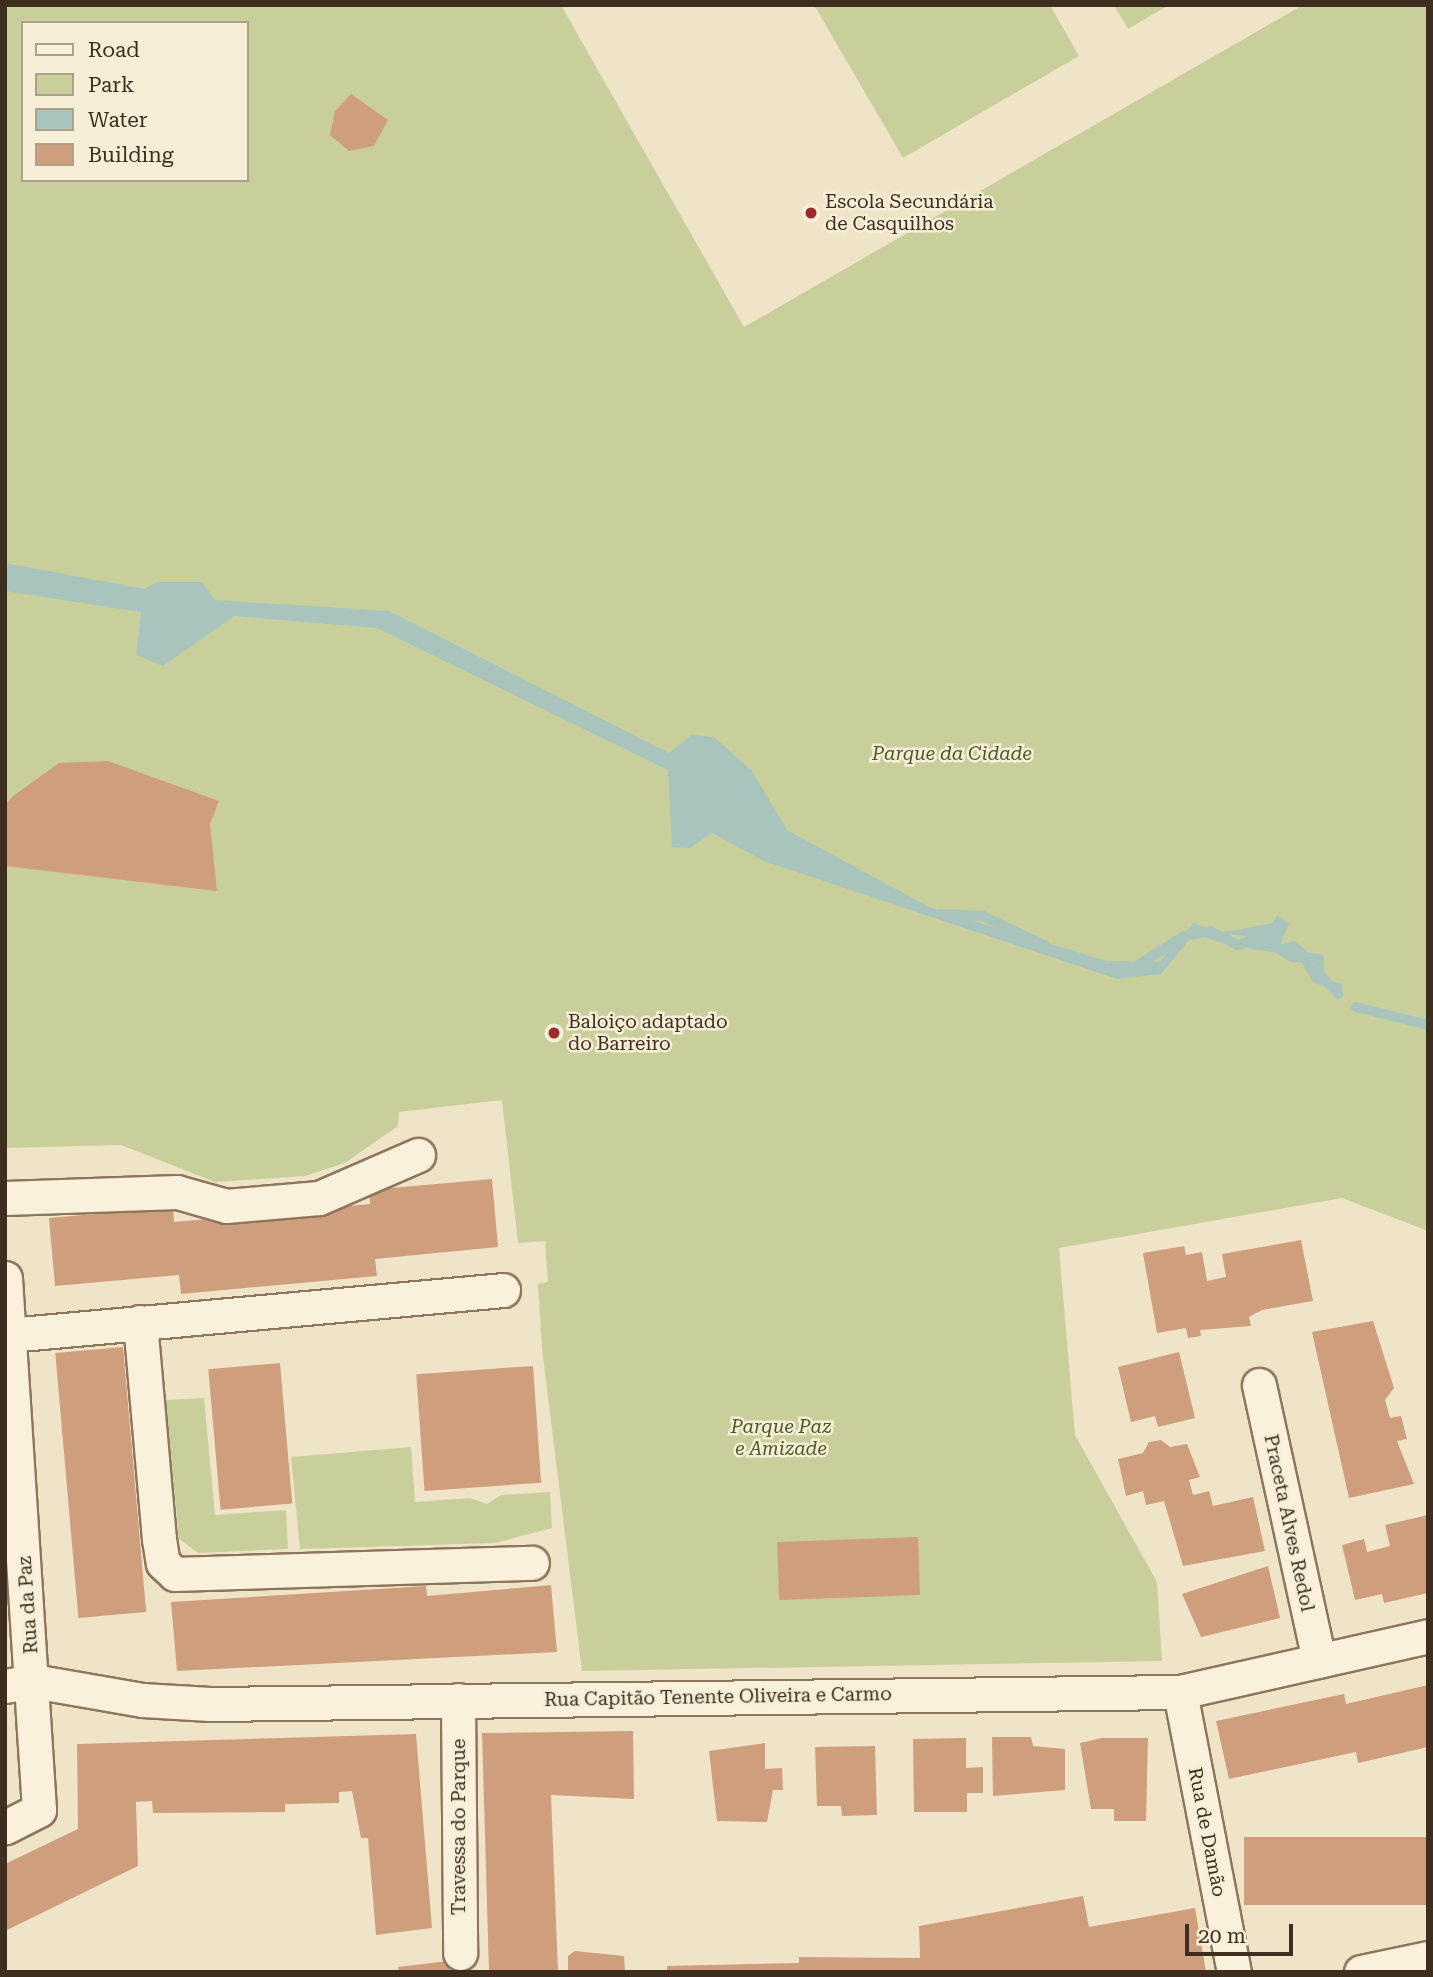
<!DOCTYPE html>
<meta charset="utf-8">
<style>
body{margin:0}
#map{position:relative;width:1433px;height:1977px;overflow:hidden;background:#f0e4c8;font-family:"Roboto Serif",serif}
div>[style]{position:absolute}
[style*='--x']{left:calc(var(--x)*1px);top:calc(var(--y)*1px);width:calc(var(--w)*1px);rotate:calc(var(--a)*1deg)}
.green>*{inset:0;background:#c9cf9b}
.water>*{inset:0;background:#a9c4bc}
.stream>*{height:10px;margin:-5px;padding:0 5px;transform-origin:5px;border-radius:5px;background:#a9c4bc}
.building>*{inset:0;background:#cf9f7d;transform-origin:0 0}
.roads{filter:drop-shadow(2px 0 #8d765c) drop-shadow(-2px 0 #8d765c) drop-shadow(0 2px #8d765c) drop-shadow(0 -2px #8d765c)}
.minor>*{height:33px;margin:-16.5px;padding:0 16.5px;transform-origin:16.5px;border-radius:16.5px;background:#faf1dc}
.dots>*{width:19px;height:19px;translate:-50% -50%;box-sizing:border-box;border:4px solid #f7eed8;border-radius:50%}
span{translate:-50% -50%;white-space:nowrap;text-align:center;line-height:1.15;-webkit-text-stroke:5px #f7eed8;paint-order:stroke}
.poi-label{font-size:19px;color:#3d2e20}
.left{translate:0 -50%;text-align:left}
.park-label{font-size:19px;color:#4d5a26;font-style:italic}
.street-label{font-size:19px;color:#3d2e20}
.frame{position:absolute;inset:0;border:7px solid #3d2e20;pointer-events:none}
.legend{position:absolute;left:21px;top:21px;width:228px;height:161px;box-sizing:border-box;background:#f7eed8;border:2px solid #ada18e;margin:0;padding:9px 12px;list-style:none;font-size:21px;color:#3d2e20}
.legend li{display:flex;align-items:center;gap:14px;height:35px}
.legend b{width:35px;border:2px solid #ada18e}
.scale{position:absolute;left:1185px;top:1924px;width:108px;height:32px;box-sizing:border-box;border:4px solid #3d2e20;border-top:0;padding-left:9px;font-size:21px;line-height:24px;white-space:nowrap;color:#3d2e20;-webkit-text-stroke:5px #f7eed8;paint-order:stroke}
</style>
<div id="map">
<div class="green">
<i style="clip-path:polygon(evenodd,5px 5px,561px 5px,744px 327px,1303px 5px,1428px 5px,1428px 1231px,1342px 1198px,1059px 1248px,1075px 1435px,1157px 1582px,1162px 1661px,582px 1671px,542px 1349px,538px 1284px,548px 1282px,545px 1241px,518px 1243px,502px 1100px,399px 1112px,398px 1126px,345px 1163px,305px 1176px,215px 1182px,121px 1145px,5px 1148px,5px 5px,23px 23px,247px 23px,247px 180px,23px 180px,23px 23px)"></i>
<i style="clip-path:polygon(814px 5px,1050px 5px,1079px 56px,903px 158px)"></i>
<i style="clip-path:polygon(1114px 5px,1169px 5px,1128px 29px)"></i>
<i style="clip-path:polygon(204px 1398px,215px 1515px,286px 1510px,288px 1549px,198px 1553px,179px 1539px,166px 1400px)"></i>
<i style="clip-path:polygon(411px 1447px,415px 1502px,470px 1498px,487px 1504px,501px 1495px,550px 1492px,552px 1528px,495px 1543px,300px 1549px,291px 1457px)"></i>
</div>
<div class="water">
<i style="clip-path:polygon(5px 563px,145px 589px,156px 582px,202px 582px,215px 600px,389px 611px,669px 753px,692px 735px,714px 737px,752px 771px,787px 830px,931px 908px,1107px 961px,1159px 962px,1194px 923px,1219px 933px,1273px 923px,1277px 915px,1289px 923px,1280px 945px,1294px 941px,1306px 950px,1321px 979px,1342px 984px,1342px 990px,1313px 983px,1299px 957px,1242px 947px,1246px 936px,1229px 934px,1218px 942px,1195px 933px,1161px 974px,1117px 979px,764px 861px,712px 833px,690px 848px,672px 847px,668px 770px,377px 628px,234px 616px,163px 666px,136px 655px,141px 612px,5px 591px)"></i>
</div>
<div class="stream">
<i style="--x:940;--y:914;--w:43;--a:2.7"></i>
<i style="--x:983;--y:916;--w:70;--a:25.5"></i>
<i style="--x:1278;--y:948;--w:17;--a:33"></i>
<i style="--x:1292;--y:957;--w:27;--a:4"></i>
<i style="--x:1319;--y:959;--w:15;--a:90"></i>
<i style="--x:1319;--y:974;--w:28;--a:46"></i>
<i style="--x:1135;--y:967;--w:58;--a:-32.3"></i>
<i style="--x:1184;--y:936;--w:26;--a:-11"></i>
<i style="--x:1210;--y:931;--w:31;--a:27"></i>
<i style="--x:1238;--y:945;--w:20;--a:-18"></i>
<i style="--x:1356;--y:1007;--w:74;--a:14"></i>
</div>
<div class="building">
<i style="clip-path:polygon(351px 94px,388px 120px,374px 146px,349px 151px,330px 135px,335px 111px)"></i>
<i style="clip-path:polygon(108px 761px,219px 801px,210px 824px,217px 891px,5px 866px,5px 805px,13px 796px,59px 763px)"></i>
<i style="clip-path:polygon(492px 1179px,498px 1247px,375px 1259px,377px 1276px,181px 1294px,179px 1275px,55px 1286px,49px 1218px,173px 1207px,174px 1222px,370px 1204px,369px 1190px)"></i>
<i style="clip-path:polygon(1301px 1240px,1313px 1301px,1262px 1310px,1249px 1317px,1251px 1326px,1200px 1330px,1201px 1336px,1188px 1338px,1186px 1328px,1157px 1333px,1143px 1253px,1184px 1246px,1186px 1255px,1202px 1252px,1207px 1281px,1226px 1277px,1222px 1254px)"></i>
<i style="clip-path:polygon(1373px 1321px,1394px 1388px,1385px 1400px,1390px 1418px,1401px 1416px,1407px 1439px,1397px 1441px,1414px 1484px,1349px 1498px,1312px 1332px)"></i>
<i style="left:123px;top:1347px;width:266px;height:68px;rotate:85deg"></i>
<i style="clip-path:polygon(1179px 1352px,1195px 1418px,1158px 1427px,1155px 1416px,1131px 1422px,1118px 1367px)"></i>
<i style="left:280px;top:1363px;width:141px;height:72px;rotate:85deg"></i>
<i style="left:533px;top:1366px;width:117px;height:117px;rotate:86deg"></i>
<i style="clip-path:polygon(1161px 1440px,1170px 1447px,1187px 1444px,1200px 1477px,1189px 1480px,1193px 1495px,1209px 1491px,1213px 1506px,1253px 1497px,1265px 1551px,1183px 1566px,1164px 1501px,1146px 1505px,1143px 1491px,1126px 1496px,1118px 1459px,1143px 1453px,1149px 1442px)"></i>
<i style="clip-path:polygon(1428px 1515px,1428px 1593px,1384px 1603px,1382px 1594px,1355px 1600px,1342px 1545px,1364px 1539px,1367px 1552px,1390px 1546px,1385px 1525px)"></i>
<i style="left:918px;top:1537px;width:58px;height:141px;rotate:88deg"></i>
<i style="clip-path:polygon(1268px 1566px,1280px 1618px,1201px 1637px,1182px 1594px)"></i>
<i style="clip-path:polygon(551px 1585px,557px 1652px,177px 1671px,171px 1602px,426px 1586px,427px 1596px)"></i>
<i style="clip-path:polygon(1428px 1685px,1428px 1747px,1358px 1763px,1356px 1752px,1229px 1779px,1216px 1721px,1344px 1694px,1346px 1704px)"></i>
<i style="clip-path:polygon(633px 1731px,634px 1799px,551px 1795px,558px 1972px,489px 1972px,482px 1733px)"></i>
<i style="clip-path:polygon(416px 1734px,432px 1928px,376px 1935px,368px 1838px,361px 1838px,352px 1791px,339px 1792px,339px 1803px,285px 1804px,285px 1812px,153px 1813px,152px 1801px,136px 1802px,138px 1866px,5px 1931px,5px 1864px,78px 1829px,77px 1744px)"></i>
<i style="clip-path:polygon(992px 1737px,1031px 1737px,1033px 1746px,1065px 1749px,1065px 1790px,993px 1796px)"></i>
<i style="clip-path:polygon(966px 1738px,966px 1768px,983px 1767px,983px 1793px,967px 1793px,967px 1812px,914px 1812px,913px 1739px)"></i>
<i style="clip-path:polygon(1102px 1738px,1148px 1738px,1146px 1821px,1114px 1821px,1114px 1809px,1091px 1809px,1080px 1743px)"></i>
<i style="clip-path:polygon(765px 1743px,765px 1769px,782px 1768px,783px 1790px,773px 1790px,767px 1822px,717px 1821px,709px 1751px)"></i>
<i style="clip-path:polygon(875px 1746px,877px 1815px,842px 1816px,841px 1806px,817px 1806px,815px 1747px)"></i>
<i style="left:1428px;top:1837px;width:68px;height:184px;rotate:90deg"></i>
<i style="clip-path:polygon(1083px 1896px,1089px 1927px,1195px 1908px,1206px 1972px,667px 1972px,667px 1966px,799px 1963px,799px 1957px,920px 1958px,919px 1926px)"></i>
<i style="clip-path:polygon(575px 1951px,624px 1956px,625px 1972px,568px 1972px,568px 1956px)"></i>
<i style="clip-path:polygon(448px 1961px,450px 1972px,399px 1972px,398px 1967px)"></i>
</div>
<div class="roads">
<div class="minor">
<i style="--x:5;--y:1198;--w:172;--a:-2"></i>
<i style="--x:177;--y:1192;--w:51;--a:15.9"></i>
<i style="--x:226;--y:1206;--w:93;--a:-4.9"></i>
<i style="--x:319;--y:1198;--w:108;--a:-23.5"></i>
<i style="--x:5;--y:1278;--w:533;--a:86.34"></i>
<i style="--x:39;--y:1810;--w:38;--a:153"></i>
<i style="--x:140;--y:1322;--w:218;--a:85"></i>
<i style="--x:159;--y:1539;--w:24;--a:81"></i>
<i style="--x:163;--y:1563;--w:16;--a:43"></i>
<i style="--x:175;--y:1574;--w:357;--a:-1.8"></i>
<i style="--x:9;--y:1335;--w:496;--a:-5.2"></i>
<i style="--x:1259;--y:1385;--w:282;--a:77.7"></i>
<i style="--x:5;--y:1686;--w:28;--a:-10"></i>
<i style="--x:33;--y:1681;--w:111;--a:9.9"></i>
<i style="--x:142;--y:1700;--w:68;--a:3.4"></i>
<i style="--x:210;--y:1704;--w:970;--a:-0.71"></i>
<i style="--x:1180;--y:1692;--w:254;--a:-12.7"></i>
<i style="--x:1180;--y:1692;--w:285;--a:79.1"></i>
<i style="--x:458;--y:1700;--w:253;--a:89.5"></i>
<i style="--x:1361;--y:1972;--w:68;--a:-11.8"></i>
</div>
</div>
<div class="dots">
<i style="left:811px;top:213px;background:#9e2a2b"></i>
<i style="left:554px;top:1033px;background:#9e2a2b"></i>
</div>
<div class="poi-label">
<span class="left" style="left:825px;top:213px">Escola Secundária<br>de Casquilhos</span>
<span class="left" style="left:568px;top:1033px">Baloiço adaptado<br>do Barreiro</span>
</div>
<div class="park-label">
<span style="left:952px;top:754px">Parque da Cidade</span>
<span style="left:781px;top:1438px">Parque Paz<br>e Amizade</span>
</div>
<div class="street-label">
<span style="left:1289px;top:1523px;rotate:78deg">Praceta Alves Redol</span>
<span style="left:28px;top:1605px;rotate:-94deg">Rua da Paz</span>
<span style="left:718px;top:1697px;rotate:-1deg">Rua Capitão Tenente Oliveira e Carmo</span>
<span style="left:459px;top:1827px;rotate:-90deg">Travessa do Parque</span>
<span style="left:1207px;top:1832px;rotate:79deg">Rua de Damão</span>
</div>
<div class="frame"></div>
<ul class="legend">
<li><b style="height:9px;background:#faf1dc"></b>Road</li>
<li><b style="height:19px;background:#c9cf9b"></b>Park</li>
<li><b style="height:19px;background:#a9c4bc"></b>Water</li>
<li><b style="height:19px;background:#cf9f7d"></b>Building</li>
</ul>
<div class="scale">20 m</div>
</div>
